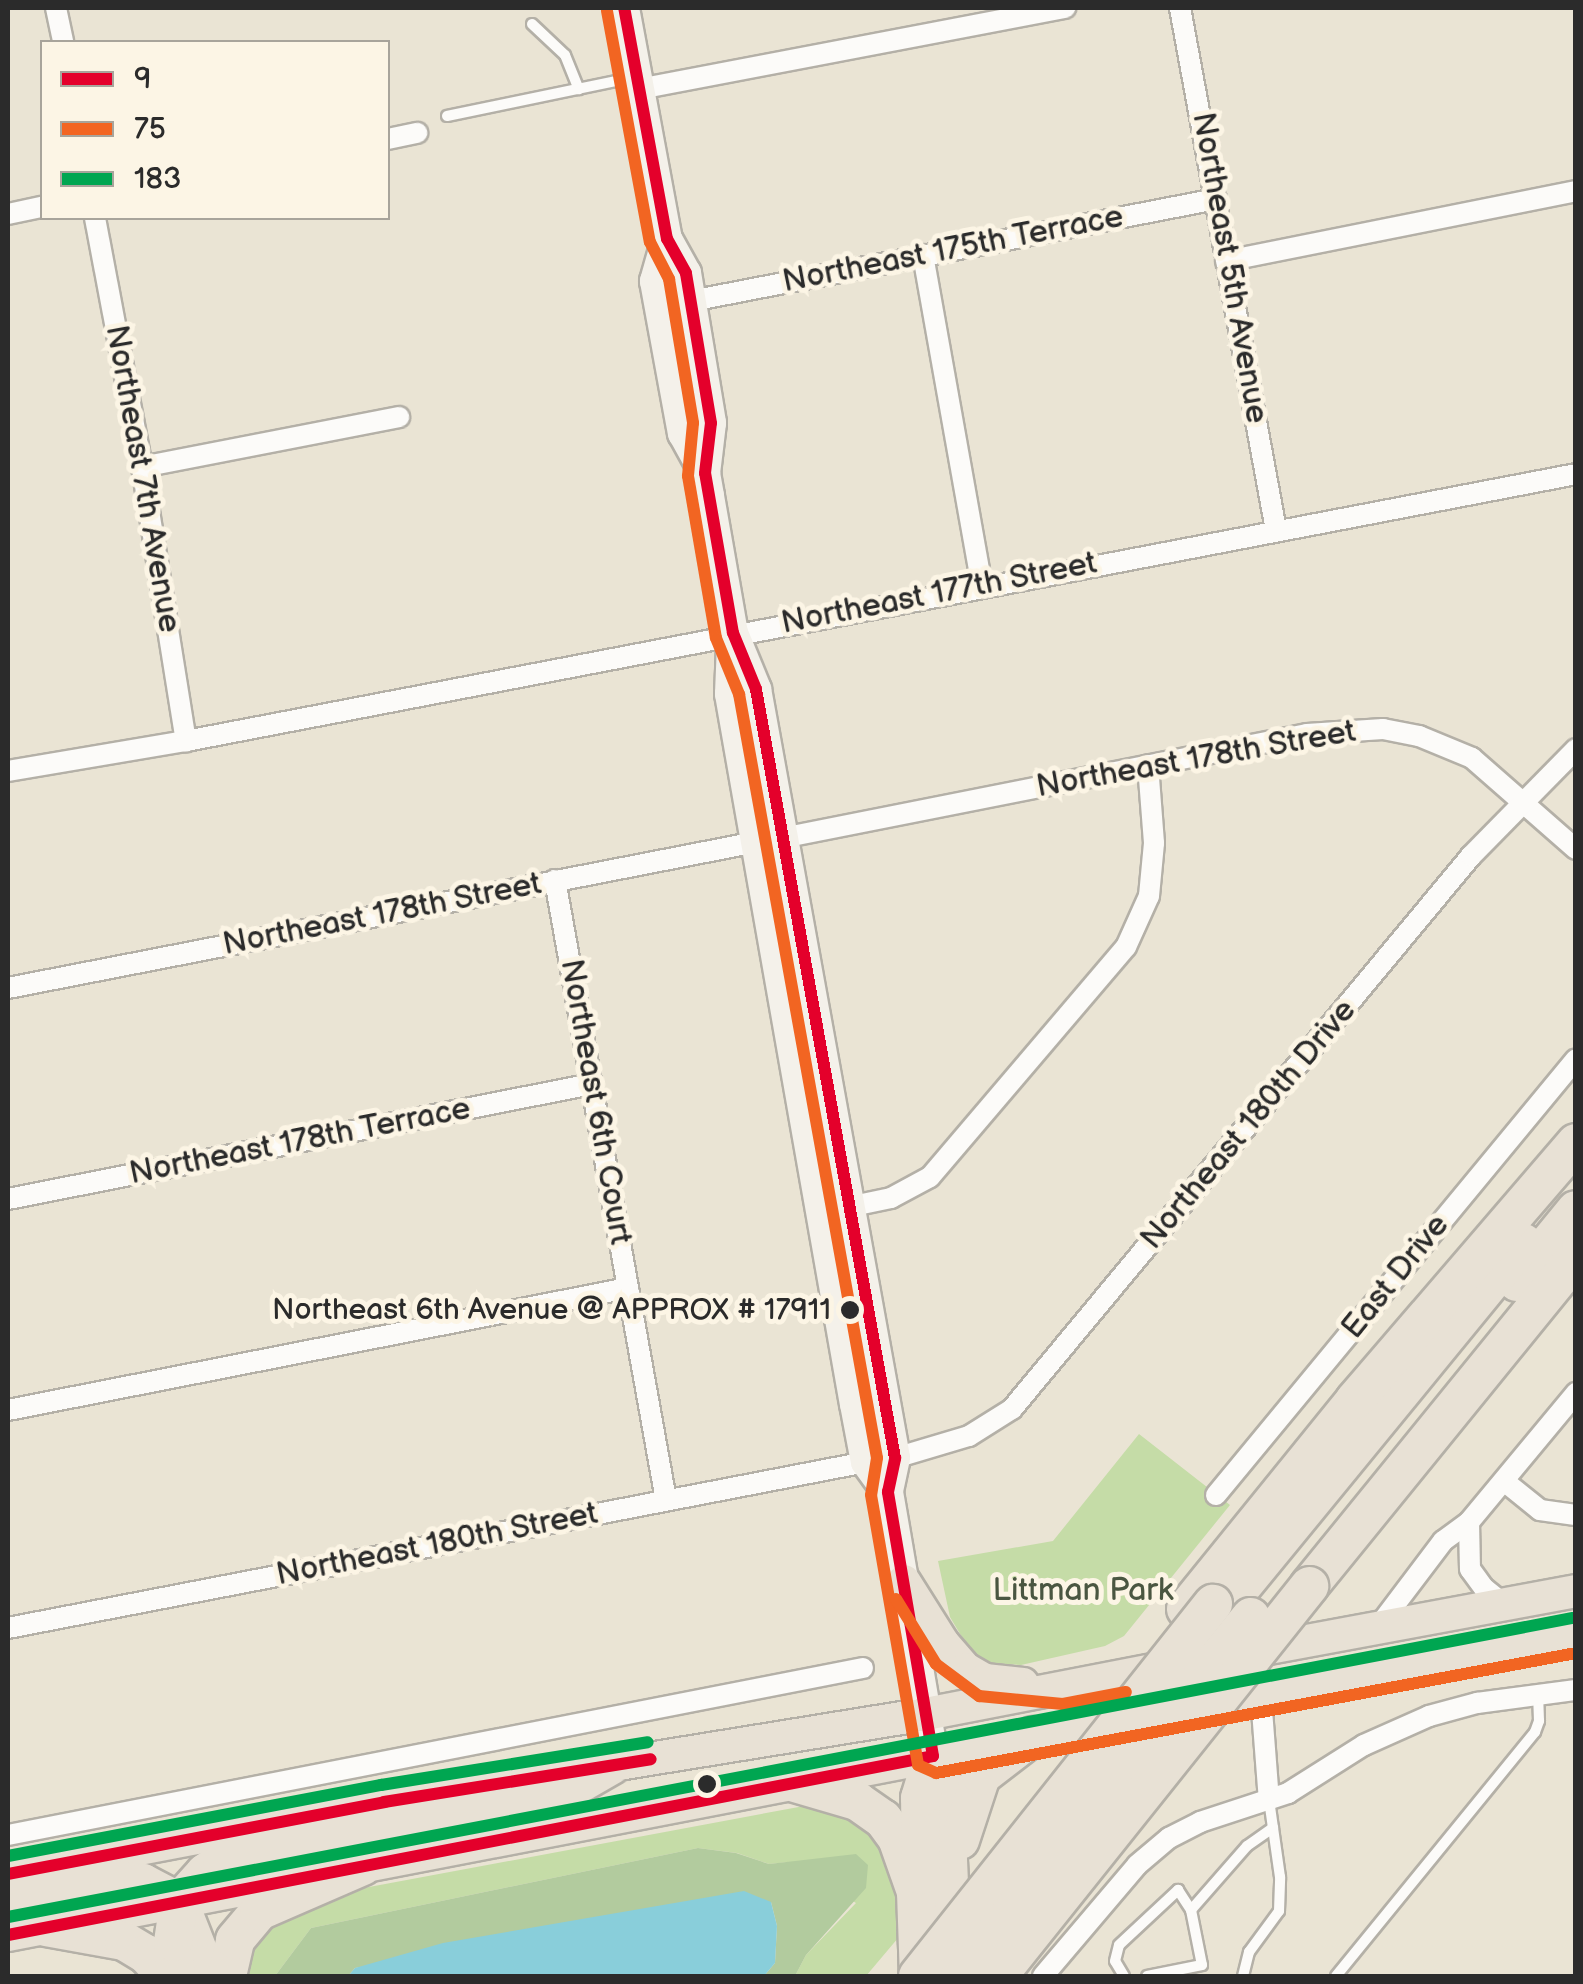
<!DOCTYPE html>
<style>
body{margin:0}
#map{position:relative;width:1583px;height:1984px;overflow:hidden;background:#eae4d4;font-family:"Balsamiq Sans",sans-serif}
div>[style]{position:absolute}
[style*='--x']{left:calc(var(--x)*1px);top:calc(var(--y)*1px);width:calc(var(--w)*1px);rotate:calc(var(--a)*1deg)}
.green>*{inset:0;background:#c5dca7}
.forest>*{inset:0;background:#b2cb9e}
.water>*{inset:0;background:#89ceda}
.roads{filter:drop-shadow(2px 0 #b4b0a7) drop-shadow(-2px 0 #b4b0a7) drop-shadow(0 2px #b4b0a7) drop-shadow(0 -2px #b4b0a7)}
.lane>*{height:10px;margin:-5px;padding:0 5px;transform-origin:5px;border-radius:5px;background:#fcfbf9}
.street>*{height:20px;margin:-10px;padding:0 10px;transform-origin:10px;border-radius:10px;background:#fcfbf9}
.secondary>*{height:30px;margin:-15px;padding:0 15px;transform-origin:15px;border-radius:15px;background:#f4f1ea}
.primary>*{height:32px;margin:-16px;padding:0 16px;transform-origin:16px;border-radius:16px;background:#e8e1d5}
.highway>*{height:38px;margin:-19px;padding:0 19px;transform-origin:19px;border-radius:19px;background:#e8e1d5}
.bridges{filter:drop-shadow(2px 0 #b4b0a7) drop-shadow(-2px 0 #b4b0a7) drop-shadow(0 2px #b4b0a7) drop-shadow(0 -2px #b4b0a7)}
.highway-bridge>*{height:38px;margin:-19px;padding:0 19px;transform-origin:19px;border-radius:19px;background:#e8e1d5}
.bus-1>*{height:12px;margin:-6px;padding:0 6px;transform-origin:6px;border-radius:6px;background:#e4002b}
.bus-2>*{height:12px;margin:-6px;padding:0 6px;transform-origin:6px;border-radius:6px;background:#f26522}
.bus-3>*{height:12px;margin:-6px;padding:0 6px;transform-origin:6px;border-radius:6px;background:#00a651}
.dots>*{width:28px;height:28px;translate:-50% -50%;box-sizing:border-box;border:5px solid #fcf5e5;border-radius:50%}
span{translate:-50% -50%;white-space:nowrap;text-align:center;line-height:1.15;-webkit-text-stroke:10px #fcf5e5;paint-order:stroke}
.bus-label{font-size:30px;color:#2b2b2b}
.right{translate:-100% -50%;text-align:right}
.street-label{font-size:32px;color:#2b2b2b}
.park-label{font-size:32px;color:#4a5641}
.frame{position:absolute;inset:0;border:10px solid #2b2b2b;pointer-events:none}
.legend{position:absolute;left:40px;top:40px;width:350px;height:180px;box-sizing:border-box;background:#fcf5e5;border:2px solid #a8a49b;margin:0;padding:12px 18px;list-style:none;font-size:30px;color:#2b2b2b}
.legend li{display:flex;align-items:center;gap:20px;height:50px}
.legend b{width:50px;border:2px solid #a8a49b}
</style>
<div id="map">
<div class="green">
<i style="clip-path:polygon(1139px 1434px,1230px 1505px,1124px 1636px,1105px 1646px,1021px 1665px,991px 1663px,972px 1654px,950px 1617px,938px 1561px,1053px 1541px)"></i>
<i style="clip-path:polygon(815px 1804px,846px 1809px,890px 1850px,904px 1931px,866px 1976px,795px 1976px,806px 1955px,856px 1903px,789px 1862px,769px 1864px,737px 1853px,698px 1848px,311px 1928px,275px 1976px,236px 1976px,252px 1932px,310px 1898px)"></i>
</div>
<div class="forest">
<i style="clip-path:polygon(698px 1848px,736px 1853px,769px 1864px,856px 1854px,868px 1865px,866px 1888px,806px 1955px,795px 1976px,764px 1976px,775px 1963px,777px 1926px,771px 1902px,355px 1968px,348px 1976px,275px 1976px,311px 1928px)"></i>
</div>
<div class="water">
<i style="clip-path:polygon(744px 1891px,771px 1902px,777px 1926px,775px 1963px,764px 1976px,348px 1976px,355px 1968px,443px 1943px)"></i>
</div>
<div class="roads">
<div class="lane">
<i style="--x:532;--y:24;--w:45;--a:43.2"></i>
<i style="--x:565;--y:55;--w:37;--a:68"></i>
<i style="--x:447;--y:116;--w:193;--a:-11.7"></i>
<i style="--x:1191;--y:1910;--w:85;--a:-48.8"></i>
<i style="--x:1247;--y:1846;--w:32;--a:-35"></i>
<i style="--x:1273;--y:1828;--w:28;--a:-98"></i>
<i style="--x:1124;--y:1976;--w:17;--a:-121"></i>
<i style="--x:1115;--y:1961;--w:16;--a:-76"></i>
<i style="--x:1119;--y:1945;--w:81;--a:-43"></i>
<i style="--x:1178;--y:1890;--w:24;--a:57"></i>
<i style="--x:1191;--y:1910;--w:56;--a:78.7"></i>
<i style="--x:1202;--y:1965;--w:56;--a:168.7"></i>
<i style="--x:1243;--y:1976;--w:25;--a:-76"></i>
<i style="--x:1249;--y:1952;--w:51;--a:-53.8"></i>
<i style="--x:1279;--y:1911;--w:34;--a:-88"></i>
<i style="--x:1280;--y:1877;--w:49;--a:-98.1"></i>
<i style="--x:1336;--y:1976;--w:315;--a:-50.8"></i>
<i style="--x:1535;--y:1732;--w:12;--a:-70"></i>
<i style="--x:1539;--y:1721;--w:26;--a:-92"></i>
</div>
<div class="street">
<i style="--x:56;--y:8;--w:35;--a:78"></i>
<i style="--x:1180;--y:8;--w:531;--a:79.58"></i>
<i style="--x:639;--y:89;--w:434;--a:-10.8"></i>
<i style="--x:388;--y:139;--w:30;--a:-12"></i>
<i style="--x:8;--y:214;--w:35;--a:-12"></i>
<i style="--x:95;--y:218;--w:253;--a:79.3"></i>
<i style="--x:142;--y:467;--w:278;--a:80.9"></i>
<i style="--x:923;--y:255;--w:337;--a:79.9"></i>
<i style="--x:1226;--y:261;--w:357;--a:-11.3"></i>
<i style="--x:691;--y:301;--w:535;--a:-10.99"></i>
<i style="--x:142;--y:467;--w:262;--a:-11"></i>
<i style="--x:8;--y:771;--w:181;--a:-9.6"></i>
<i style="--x:186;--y:741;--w:1415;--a:-10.87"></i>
<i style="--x:782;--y:838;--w:535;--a:-11.2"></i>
<i style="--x:1307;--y:734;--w:76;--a:-3.8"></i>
<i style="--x:1383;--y:729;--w:37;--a:11"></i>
<i style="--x:1419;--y:736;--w:57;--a:22.5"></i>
<i style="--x:1472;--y:758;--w:138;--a:41.2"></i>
<i style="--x:555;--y:880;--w:630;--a:79.85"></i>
<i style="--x:8;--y:988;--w:762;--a:-11.04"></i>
<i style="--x:8;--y:1199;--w:595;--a:-11.14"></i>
<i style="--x:848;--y:1207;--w:44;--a:-11.8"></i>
<i style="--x:891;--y:1198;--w:44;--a:-28.3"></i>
<i style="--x:930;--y:1177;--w:302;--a:-49.6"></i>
<i style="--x:1126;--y:947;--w:56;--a:-65.7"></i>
<i style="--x:1149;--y:896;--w:53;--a:-84.6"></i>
<i style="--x:1154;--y:843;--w:78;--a:-94.4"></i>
<i style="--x:8;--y:1410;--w:632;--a:-11.13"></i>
<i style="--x:895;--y:1458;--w:77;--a:-16.6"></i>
<i style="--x:969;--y:1436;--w:51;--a:-32.1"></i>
<i style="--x:1012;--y:1409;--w:719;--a:-50.31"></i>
<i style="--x:1471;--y:856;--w:150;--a:-45.5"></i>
<i style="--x:1504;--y:1481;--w:46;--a:38.9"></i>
<i style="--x:1540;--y:1510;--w:36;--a:8"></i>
<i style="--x:1216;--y:1495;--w:565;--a:-50.45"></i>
<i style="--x:1469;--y:1522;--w:47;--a:88.8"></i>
<i style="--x:1470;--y:1569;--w:24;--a:54"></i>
<i style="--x:1484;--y:1588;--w:26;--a:39"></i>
<i style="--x:1378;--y:1627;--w:108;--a:-52.9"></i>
<i style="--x:1443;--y:1541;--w:32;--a:-36"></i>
<i style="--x:1469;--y:1522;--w:168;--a:-50.3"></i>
<i style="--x:8;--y:1628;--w:874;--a:-10.95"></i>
<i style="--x:1261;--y:1697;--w:103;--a:85.6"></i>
<i style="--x:8;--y:1835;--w:871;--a:-11.05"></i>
<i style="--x:1043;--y:1976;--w:145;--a:-49.7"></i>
<i style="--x:1137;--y:1865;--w:42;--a:-40.2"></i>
<i style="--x:1169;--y:1838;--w:35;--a:-27"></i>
<i style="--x:1200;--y:1822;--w:93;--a:-18.2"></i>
<i style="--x:1288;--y:1793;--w:90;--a:-32.3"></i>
<i style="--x:1364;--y:1745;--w:71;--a:-24"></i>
<i style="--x:1429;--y:1716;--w:50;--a:-15.2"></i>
<i style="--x:1477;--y:1703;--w:100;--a:-7.5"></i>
</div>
<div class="secondary">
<i style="--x:624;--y:8;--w:235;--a:79.5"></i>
<i style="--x:667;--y:239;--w:39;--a:61"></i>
<i style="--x:686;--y:273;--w:152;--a:80.5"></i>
<i style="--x:711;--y:423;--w:50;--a:96.8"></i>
<i style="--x:705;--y:473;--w:23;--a:80"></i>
<i style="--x:709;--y:496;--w:139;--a:80.1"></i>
<i style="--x:733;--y:633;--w:61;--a:67.7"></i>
<i style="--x:756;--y:689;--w:781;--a:79.75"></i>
<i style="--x:895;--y:1458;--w:35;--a:102"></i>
<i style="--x:888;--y:1492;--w:268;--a:80.3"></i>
<i style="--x:667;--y:239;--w:44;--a:105.9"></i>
<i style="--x:655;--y:281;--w:155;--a:79.6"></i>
<i style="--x:683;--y:433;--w:46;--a:61.2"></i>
<i style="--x:732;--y:644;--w:50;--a:92.3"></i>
<i style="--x:730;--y:694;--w:721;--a:80.02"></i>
<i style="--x:855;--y:1404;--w:59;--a:79.3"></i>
<i style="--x:866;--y:1462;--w:37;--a:54"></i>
</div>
<div class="primary">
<i style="--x:904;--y:1581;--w:73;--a:57.8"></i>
<i style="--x:943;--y:1643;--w:35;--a:49"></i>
<i style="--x:966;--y:1669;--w:22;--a:30"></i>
<i style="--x:985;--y:1680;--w:38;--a:6"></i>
<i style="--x:1242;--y:1653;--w:340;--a:-10.5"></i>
<i style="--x:1202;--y:1707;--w:381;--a:-10.9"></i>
<i style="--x:8;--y:1874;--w:383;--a:-10.8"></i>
<i style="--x:384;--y:1802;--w:549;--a:-9.22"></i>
<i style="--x:926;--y:1714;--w:253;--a:-11"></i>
<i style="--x:8;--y:1935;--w:1147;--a:-10.91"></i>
</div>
<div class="highway">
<i style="--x:1517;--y:1282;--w:93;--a:-50.7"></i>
<i style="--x:1309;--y:1586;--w:424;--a:-50.9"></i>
<i style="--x:1230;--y:1601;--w:463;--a:-50.7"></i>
<i style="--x:1186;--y:1609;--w:269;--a:-51"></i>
<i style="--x:1355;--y:1400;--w:339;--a:-49.3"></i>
<i style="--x:933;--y:1756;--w:34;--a:69"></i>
<i style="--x:945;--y:1788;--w:168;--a:87.6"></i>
<i style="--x:795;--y:1783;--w:65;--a:16.2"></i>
<i style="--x:857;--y:1801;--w:32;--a:35"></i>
<i style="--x:883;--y:1819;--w:24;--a:54"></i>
<i style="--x:897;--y:1838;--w:57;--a:70.6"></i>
<i style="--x:916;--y:1892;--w:84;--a:88"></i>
<i style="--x:960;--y:1840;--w:67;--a:-71.8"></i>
<i style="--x:981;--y:1776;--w:66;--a:-37.6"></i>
<i style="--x:921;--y:1875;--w:77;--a:-90.7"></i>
<i style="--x:920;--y:1798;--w:38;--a:-73"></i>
<i style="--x:8;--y:1899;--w:103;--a:-10.7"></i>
<i style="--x:109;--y:1880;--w:34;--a:5"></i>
<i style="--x:143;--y:1883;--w:41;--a:27.8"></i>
<i style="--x:179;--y:1902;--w:79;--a:68.6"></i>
<i style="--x:46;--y:1927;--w:79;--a:10.2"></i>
<i style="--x:124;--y:1941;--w:26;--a:31"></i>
<i style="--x:146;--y:1954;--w:30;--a:48"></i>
<i style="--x:176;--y:1976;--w:34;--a:-95"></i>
<i style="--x:173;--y:1942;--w:40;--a:-81.5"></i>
<i style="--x:179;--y:1902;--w:39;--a:-48"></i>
<i style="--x:205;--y:1873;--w:21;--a:-35"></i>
<i style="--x:222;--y:1861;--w:350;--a:-11.4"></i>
<i style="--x:565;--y:1792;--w:54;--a:-29.9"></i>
<i style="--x:227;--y:1976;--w:37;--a:-77"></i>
<i style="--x:235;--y:1940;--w:38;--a:-50"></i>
<i style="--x:259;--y:1911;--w:113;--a:-23.4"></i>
</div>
</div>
<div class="bridges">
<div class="highway-bridge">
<i style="--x:918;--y:1976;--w:475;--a:-51.6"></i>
<i style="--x:960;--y:1976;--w:462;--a:-51"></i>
<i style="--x:998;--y:1976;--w:499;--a:-51.4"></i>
</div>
</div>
<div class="bus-1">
<i style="--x:8;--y:1874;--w:383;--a:-10.8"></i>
<i style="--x:384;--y:1802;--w:270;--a:-9.1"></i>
<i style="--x:8;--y:1935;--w:942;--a:-10.95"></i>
<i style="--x:933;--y:1756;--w:268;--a:-99.7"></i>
<i style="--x:888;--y:1492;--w:35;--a:-78"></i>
<i style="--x:895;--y:1458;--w:781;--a:-100.25"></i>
<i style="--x:756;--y:689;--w:61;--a:-112.3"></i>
<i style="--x:733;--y:633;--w:162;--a:-99.9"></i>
<i style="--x:705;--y:473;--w:50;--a:-83.2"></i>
<i style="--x:711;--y:423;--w:152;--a:-99.5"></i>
<i style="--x:686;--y:273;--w:39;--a:-119"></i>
<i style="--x:667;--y:239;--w:235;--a:-100.5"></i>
</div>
<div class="bus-2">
<i style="--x:607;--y:11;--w:235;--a:79.5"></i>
<i style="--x:650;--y:242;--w:42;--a:62.8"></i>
<i style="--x:669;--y:279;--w:146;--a:80.5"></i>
<i style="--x:693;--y:423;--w:53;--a:95.4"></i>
<i style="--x:688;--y:476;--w:164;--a:80.2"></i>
<i style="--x:716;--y:638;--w:61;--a:67.7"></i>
<i style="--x:739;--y:694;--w:776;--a:79.76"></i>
<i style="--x:877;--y:1458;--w:37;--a:99"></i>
<i style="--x:871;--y:1495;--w:274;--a:80.1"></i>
<i style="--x:918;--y:1765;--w:20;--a:24"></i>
<i style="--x:936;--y:1773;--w:651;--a:-10.62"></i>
<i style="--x:896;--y:1599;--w:76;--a:58.4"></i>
<i style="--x:936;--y:1664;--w:54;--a:36.7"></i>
<i style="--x:979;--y:1696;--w:84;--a:5.4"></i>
<i style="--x:1063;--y:1704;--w:64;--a:-10.8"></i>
</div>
<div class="bus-3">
<i style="--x:8;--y:1856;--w:380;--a:-10.8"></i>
<i style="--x:381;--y:1785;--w:270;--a:-9.1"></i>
<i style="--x:8;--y:1917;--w:1593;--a:-10.82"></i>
</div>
<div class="dots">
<i style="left:850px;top:1310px;background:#2b2b2b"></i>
<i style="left:707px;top:1784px;background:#2b2b2b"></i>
</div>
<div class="bus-label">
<span class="right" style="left:831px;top:1310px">Northeast 6th Avenue @ APPROX # 17911</span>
</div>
<div class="street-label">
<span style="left:953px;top:250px;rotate:-11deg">Northeast 175th Terrace</span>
<span style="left:1229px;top:268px;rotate:80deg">Northeast 5th Avenue</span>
<span style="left:142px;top:479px;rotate:80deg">Northeast 7th Avenue</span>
<span style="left:939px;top:594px;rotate:-11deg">Northeast 177th Street</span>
<span style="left:1196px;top:760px;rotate:-10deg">Northeast 178th Street</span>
<span style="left:382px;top:915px;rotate:-11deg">Northeast 178th Street</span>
<span style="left:595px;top:1102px;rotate:80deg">Northeast 6th Court</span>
<span style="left:1249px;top:1125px;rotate:-50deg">Northeast 180th Drive</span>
<span style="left:300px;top:1142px;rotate:-11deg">Northeast 178th Terrace</span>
<span style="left:1396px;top:1277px;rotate:-51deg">East Drive</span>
<span style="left:437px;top:1545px;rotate:-11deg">Northeast 180th Street</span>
</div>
<div class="park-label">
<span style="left:1083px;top:1591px">Littman Park</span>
</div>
<div class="frame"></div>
<ul class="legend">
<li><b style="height:12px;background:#e4002b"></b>9</li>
<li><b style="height:12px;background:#f26522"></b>75</li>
<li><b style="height:12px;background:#00a651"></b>183</li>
</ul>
</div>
